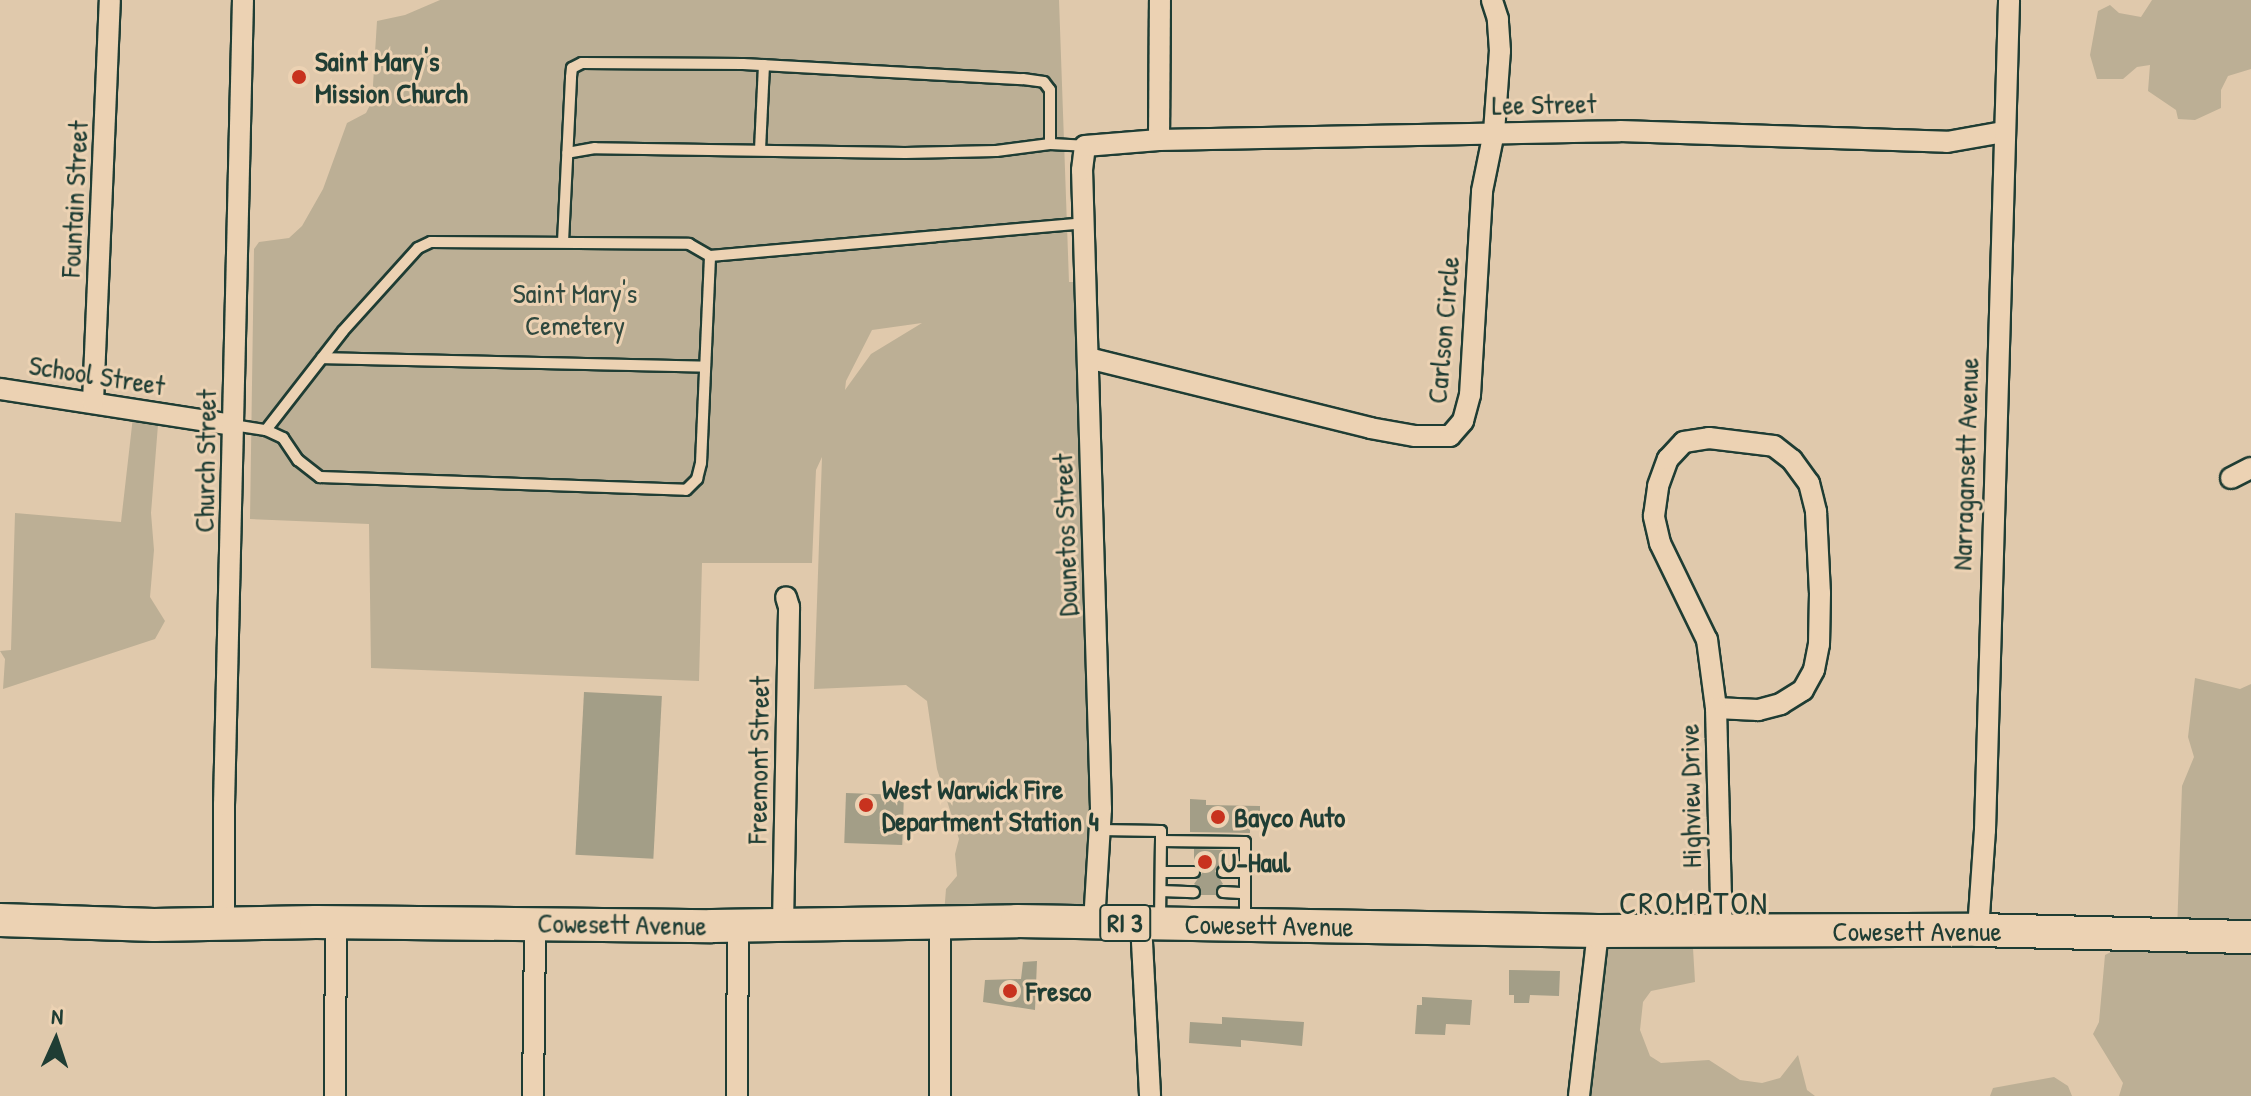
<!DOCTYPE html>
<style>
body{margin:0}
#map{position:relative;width:2251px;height:1096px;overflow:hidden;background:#e0c9ac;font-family:"Patrick Hand",sans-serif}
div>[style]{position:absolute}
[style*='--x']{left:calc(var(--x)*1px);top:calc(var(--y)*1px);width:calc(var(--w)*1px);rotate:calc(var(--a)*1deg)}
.green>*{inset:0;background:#bcaf95}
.building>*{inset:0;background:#a39e87;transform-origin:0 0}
.roads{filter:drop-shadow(2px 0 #1f3d34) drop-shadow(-2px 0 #1f3d34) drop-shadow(0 2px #1f3d34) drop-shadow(0 -2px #1f3d34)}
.lane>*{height:10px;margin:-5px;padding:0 5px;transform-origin:5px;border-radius:5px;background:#ecd2b3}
.street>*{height:20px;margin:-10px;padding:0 10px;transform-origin:10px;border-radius:10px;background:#ecd2b3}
.primary>*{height:32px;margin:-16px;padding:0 16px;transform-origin:16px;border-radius:16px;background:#ecd2b3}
.dots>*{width:22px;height:22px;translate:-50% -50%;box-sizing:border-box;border:4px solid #ecd2b3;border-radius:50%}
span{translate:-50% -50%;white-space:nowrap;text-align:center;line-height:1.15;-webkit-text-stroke:6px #ecd2b3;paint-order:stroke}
.shield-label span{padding:2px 6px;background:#ecd2b3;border:2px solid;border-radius:6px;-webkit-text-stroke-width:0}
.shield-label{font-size:26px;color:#1f3d34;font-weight:700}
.poi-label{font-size:28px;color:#1f3d34;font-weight:700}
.left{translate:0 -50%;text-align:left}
.street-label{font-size:28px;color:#1f3d34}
.park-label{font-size:28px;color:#2f483e}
.quarter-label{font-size:32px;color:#1f3d34;letter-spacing:2px}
.north{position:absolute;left:16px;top:1000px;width:80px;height:80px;-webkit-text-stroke:6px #ecd2b3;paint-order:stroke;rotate:3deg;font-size:22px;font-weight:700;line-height:32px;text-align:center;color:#1f3d34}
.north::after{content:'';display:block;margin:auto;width:28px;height:36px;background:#1f3d34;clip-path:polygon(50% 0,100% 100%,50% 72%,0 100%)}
</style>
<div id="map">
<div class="green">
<i style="clip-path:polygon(evenodd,440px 0,1059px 0,1069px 282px,1085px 282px,1088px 361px,1092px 925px,943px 927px,946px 889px,957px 876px,955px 854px,959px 839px,937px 769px,927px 701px,906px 685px,814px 689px,822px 457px,816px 470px,812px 563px,702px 563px,699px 681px,371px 668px,369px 524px,250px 519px,254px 249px,259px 242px,289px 238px,302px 226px,323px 189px,347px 123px,366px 113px,372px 101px,377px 21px,405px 15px,440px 0,922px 323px,871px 354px,845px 390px,846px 381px,872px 330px,922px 323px)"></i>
<i style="clip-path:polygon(2152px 0,2251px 0,2251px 69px,2228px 76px,2221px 90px,2221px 108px,2195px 120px,2178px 119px,2176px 110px,2148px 91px,2150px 65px,2137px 67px,2123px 79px,2097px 79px,2090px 55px,2098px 11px,2110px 5px,2119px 13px,2141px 17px)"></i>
<i style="clip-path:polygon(134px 408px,159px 412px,151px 513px,154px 550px,150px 597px,165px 621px,155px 639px,3px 689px,5px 659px,0 651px,11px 650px,15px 513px,121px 522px)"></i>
<i style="clip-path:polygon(2195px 678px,2240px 689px,2251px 684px,2251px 1096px,2119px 1096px,2123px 1083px,2093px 1034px,2099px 1022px,2105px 955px,2139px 938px,2177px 932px,2182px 786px,2194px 757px,2188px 737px)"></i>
<i style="clip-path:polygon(1692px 931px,1695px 982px,1651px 991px,1643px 1002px,1640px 1030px,1650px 1056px,1661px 1063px,1709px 1060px,1740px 1080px,1762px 1083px,1780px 1078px,1798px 1055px,1807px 1090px,1815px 1096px,1578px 1096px,1596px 933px)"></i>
<i style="clip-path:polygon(2054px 1077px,2068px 1086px,2072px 1096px,1990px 1096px,1993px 1088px)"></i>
</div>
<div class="building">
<i style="left:584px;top:692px;width:78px;height:163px;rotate:3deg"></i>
<i style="left:846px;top:793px;width:58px;height:50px;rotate:2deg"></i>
<i style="clip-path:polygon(1190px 799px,1206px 800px,1206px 805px,1260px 806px,1260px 830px,1250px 829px,1250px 833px,1190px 832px)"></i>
<i style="clip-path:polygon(1194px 849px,1223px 850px,1223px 864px,1215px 871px,1223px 884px,1216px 888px,1216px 895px,1201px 895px,1201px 888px,1194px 884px,1202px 873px,1194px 864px)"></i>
<i style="clip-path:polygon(1037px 961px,1035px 1010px,983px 1002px,985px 980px,1021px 979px,1023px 962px)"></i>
<i style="clip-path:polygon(1509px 970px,1560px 971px,1559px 996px,1530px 995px,1529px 1003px,1514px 1003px,1514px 995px,1509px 995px)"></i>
<i style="clip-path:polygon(1422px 997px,1472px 1000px,1470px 1025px,1446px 1024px,1445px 1035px,1415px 1034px,1417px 1005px,1422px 1005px)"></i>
<i style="clip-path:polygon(1222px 1017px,1304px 1022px,1302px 1046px,1241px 1040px,1241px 1047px,1189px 1043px,1190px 1022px,1222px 1024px)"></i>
</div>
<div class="roads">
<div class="lane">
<i style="--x:1050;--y:144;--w:35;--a:3"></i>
<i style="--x:760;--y:150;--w:85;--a:-87.3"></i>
<i style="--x:563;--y:242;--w:165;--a:-87.2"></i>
<i style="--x:571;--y:77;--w:9;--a:-84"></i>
<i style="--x:572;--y:68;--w:11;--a:-27"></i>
<i style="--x:582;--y:63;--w:161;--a:0.4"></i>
<i style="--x:743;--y:64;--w:280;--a:3.1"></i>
<i style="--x:1023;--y:79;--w:21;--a:8"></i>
<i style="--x:1044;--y:82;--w:10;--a:53"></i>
<i style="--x:1050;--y:90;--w:54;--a:90"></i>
<i style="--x:1050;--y:144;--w:54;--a:172.6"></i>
<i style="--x:996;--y:151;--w:91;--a:178.7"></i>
<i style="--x:905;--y:153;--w:310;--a:-179.1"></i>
<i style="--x:595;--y:148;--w:28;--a:170"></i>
<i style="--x:322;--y:358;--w:382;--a:1.3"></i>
<i style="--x:233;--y:425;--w:33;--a:9"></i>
<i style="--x:266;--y:430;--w:19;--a:25"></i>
<i style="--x:283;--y:438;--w:27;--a:56"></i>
<i style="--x:298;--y:460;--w:28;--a:38"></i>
<i style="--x:320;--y:477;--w:366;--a:2"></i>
<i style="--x:686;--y:490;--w:16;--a:-45"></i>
<i style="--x:697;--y:479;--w:16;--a:-76"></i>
<i style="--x:701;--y:463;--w:207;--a:-87.5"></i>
<i style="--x:266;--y:430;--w:125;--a:-52.1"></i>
<i style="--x:343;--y:331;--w:112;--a:-47.9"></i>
<i style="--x:418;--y:248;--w:14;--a:-25"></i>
<i style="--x:431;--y:242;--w:258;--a:0.4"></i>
<i style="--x:689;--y:244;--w:24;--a:30"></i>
<i style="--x:710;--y:256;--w:375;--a:-5"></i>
<i style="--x:1100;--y:830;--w:61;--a:0.9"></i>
<i style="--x:1161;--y:831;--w:10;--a:90"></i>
<i style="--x:1161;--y:872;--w:33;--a:0"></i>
<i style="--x:1223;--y:872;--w:22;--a:0"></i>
<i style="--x:1161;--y:891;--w:33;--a:2"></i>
<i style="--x:1223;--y:892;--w:22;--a:3"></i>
<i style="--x:1160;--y:921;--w:80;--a:-89.3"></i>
<i style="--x:1161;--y:841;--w:84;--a:0.7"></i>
<i style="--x:1245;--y:842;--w:77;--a:90"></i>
</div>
<div class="street">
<i style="--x:1159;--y:140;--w:140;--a:-89.6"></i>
<i style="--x:1088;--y:358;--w:291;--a:13.9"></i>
<i style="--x:1370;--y:428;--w:46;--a:10.1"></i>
<i style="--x:1415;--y:436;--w:35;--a:0"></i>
<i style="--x:1450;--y:436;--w:20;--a:-49"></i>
<i style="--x:1463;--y:421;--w:27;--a:-75"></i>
<i style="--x:1470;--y:395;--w:204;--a:-86.6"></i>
<i style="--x:1482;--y:191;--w:60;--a:-78.5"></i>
<i style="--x:1494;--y:132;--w:81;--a:-85.8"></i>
<i style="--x:1500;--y:51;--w:32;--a:-94"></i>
<i style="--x:1498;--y:19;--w:20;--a:-108"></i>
<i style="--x:0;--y:389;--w:236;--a:8.8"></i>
<i style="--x:93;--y:402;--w:402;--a:-87.6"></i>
<i style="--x:1709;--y:438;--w:65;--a:7"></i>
<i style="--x:1774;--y:446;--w:23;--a:38"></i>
<i style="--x:1792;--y:460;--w:29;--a:54"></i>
<i style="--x:1809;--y:483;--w:30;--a:76"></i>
<i style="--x:1816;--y:512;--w:81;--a:87.2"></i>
<i style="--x:1820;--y:593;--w:51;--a:91.1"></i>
<i style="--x:1819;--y:644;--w:26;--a:101"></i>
<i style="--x:1814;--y:670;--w:23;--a:119"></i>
<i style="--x:1803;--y:690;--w:26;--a:148"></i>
<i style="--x:1781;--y:704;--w:24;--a:165"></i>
<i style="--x:1758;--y:710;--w:42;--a:-177.3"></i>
<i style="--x:1716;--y:708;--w:69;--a:-97.5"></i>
<i style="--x:1707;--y:640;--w:108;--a:-115.9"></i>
<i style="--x:1660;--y:543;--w:28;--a:-103"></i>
<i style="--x:1654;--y:516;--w:30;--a:-82"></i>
<i style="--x:1658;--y:486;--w:29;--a:-70"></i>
<i style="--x:1668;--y:459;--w:23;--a:-47"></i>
<i style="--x:1684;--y:442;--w:25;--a:-9"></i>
<i style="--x:2231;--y:478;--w:22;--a:-27"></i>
<i style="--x:1716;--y:708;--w:223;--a:88.5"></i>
<i style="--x:1094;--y:923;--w:114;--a:-86.5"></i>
<i style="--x:1101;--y:809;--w:639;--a:-91.7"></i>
<i style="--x:1082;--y:170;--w:24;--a:-83"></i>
<i style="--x:1085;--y:146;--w:74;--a:-4.6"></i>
<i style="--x:1159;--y:140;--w:461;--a:-1.1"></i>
<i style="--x:1620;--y:131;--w:327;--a:1.9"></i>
<i style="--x:1947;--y:142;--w:58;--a:-10"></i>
<i style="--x:1141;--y:923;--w:173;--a:87"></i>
<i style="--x:224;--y:924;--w:119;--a:-90"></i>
<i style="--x:224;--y:805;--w:805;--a:-88.65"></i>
<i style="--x:783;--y:924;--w:317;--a:-88.9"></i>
<i style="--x:789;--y:607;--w:10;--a:-107"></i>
<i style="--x:1978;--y:930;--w:100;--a:-86"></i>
<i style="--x:1985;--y:830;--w:830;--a:-88.34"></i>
<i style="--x:335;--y:1096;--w:174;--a:-89.7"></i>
<i style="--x:533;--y:1096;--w:172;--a:-89.3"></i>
<i style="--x:737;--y:1096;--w:172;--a:-89.7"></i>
<i style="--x:940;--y:1096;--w:174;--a:-90"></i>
<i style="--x:1579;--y:1096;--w:166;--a:-83.4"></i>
</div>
<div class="primary">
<i style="--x:0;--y:920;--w:154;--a:1.9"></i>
<i style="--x:154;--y:925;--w:162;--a:-1.1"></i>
<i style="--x:316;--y:922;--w:396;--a:0.6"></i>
<i style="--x:712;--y:926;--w:305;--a:-0.9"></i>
<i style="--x:1017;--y:921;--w:581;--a:0.99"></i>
<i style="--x:1598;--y:931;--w:380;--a:-0.2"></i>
<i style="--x:1978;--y:930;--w:273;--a:1.5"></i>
</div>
</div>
<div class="dots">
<i style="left:299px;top:77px;background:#c8321e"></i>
<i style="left:866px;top:805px;background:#c8321e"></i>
<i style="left:1218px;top:817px;background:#c8321e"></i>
<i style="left:1205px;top:862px;background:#c8321e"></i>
<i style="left:1010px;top:991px;background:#c8321e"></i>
</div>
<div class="shield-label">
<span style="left:1125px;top:923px">RI 3</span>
</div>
<div class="poi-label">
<span class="left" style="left:315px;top:77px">Saint Mary's<br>Mission Church</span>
<span class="left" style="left:882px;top:805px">West Warwick Fire<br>Department Station 4</span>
<span class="left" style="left:1234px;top:817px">Bayco Auto</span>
<span class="left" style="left:1221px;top:862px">U-Haul</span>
<span class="left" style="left:1026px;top:991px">Fresco</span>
</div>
<div class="street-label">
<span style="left:1544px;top:104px;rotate:-1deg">Lee Street</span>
<span style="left:74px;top:199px;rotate:-87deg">Fountain Street</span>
<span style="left:1443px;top:330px;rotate:-85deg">Carlson Circle</span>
<span style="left:97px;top:375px;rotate:9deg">School Street</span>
<span style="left:205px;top:461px;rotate:-89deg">Church Street</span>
<span style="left:1965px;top:464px;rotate:-88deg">Narragansett Avenue</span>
<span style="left:1065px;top:535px;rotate:-92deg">Dounetos Street</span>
<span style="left:758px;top:760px;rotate:-89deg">Freemont Street</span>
<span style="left:1690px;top:796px;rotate:-91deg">Highview Drive</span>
<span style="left:622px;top:924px;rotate:1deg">Cowesett Avenue</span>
<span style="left:1269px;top:925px;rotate:1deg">Cowesett Avenue</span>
<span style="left:1917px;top:931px">Cowesett Avenue</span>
</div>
<div class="park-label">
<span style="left:575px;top:309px">Saint Mary's<br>Cemetery</span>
</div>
<div class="quarter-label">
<span style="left:1694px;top:903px">CROMPTON</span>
</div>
<div class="north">N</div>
</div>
